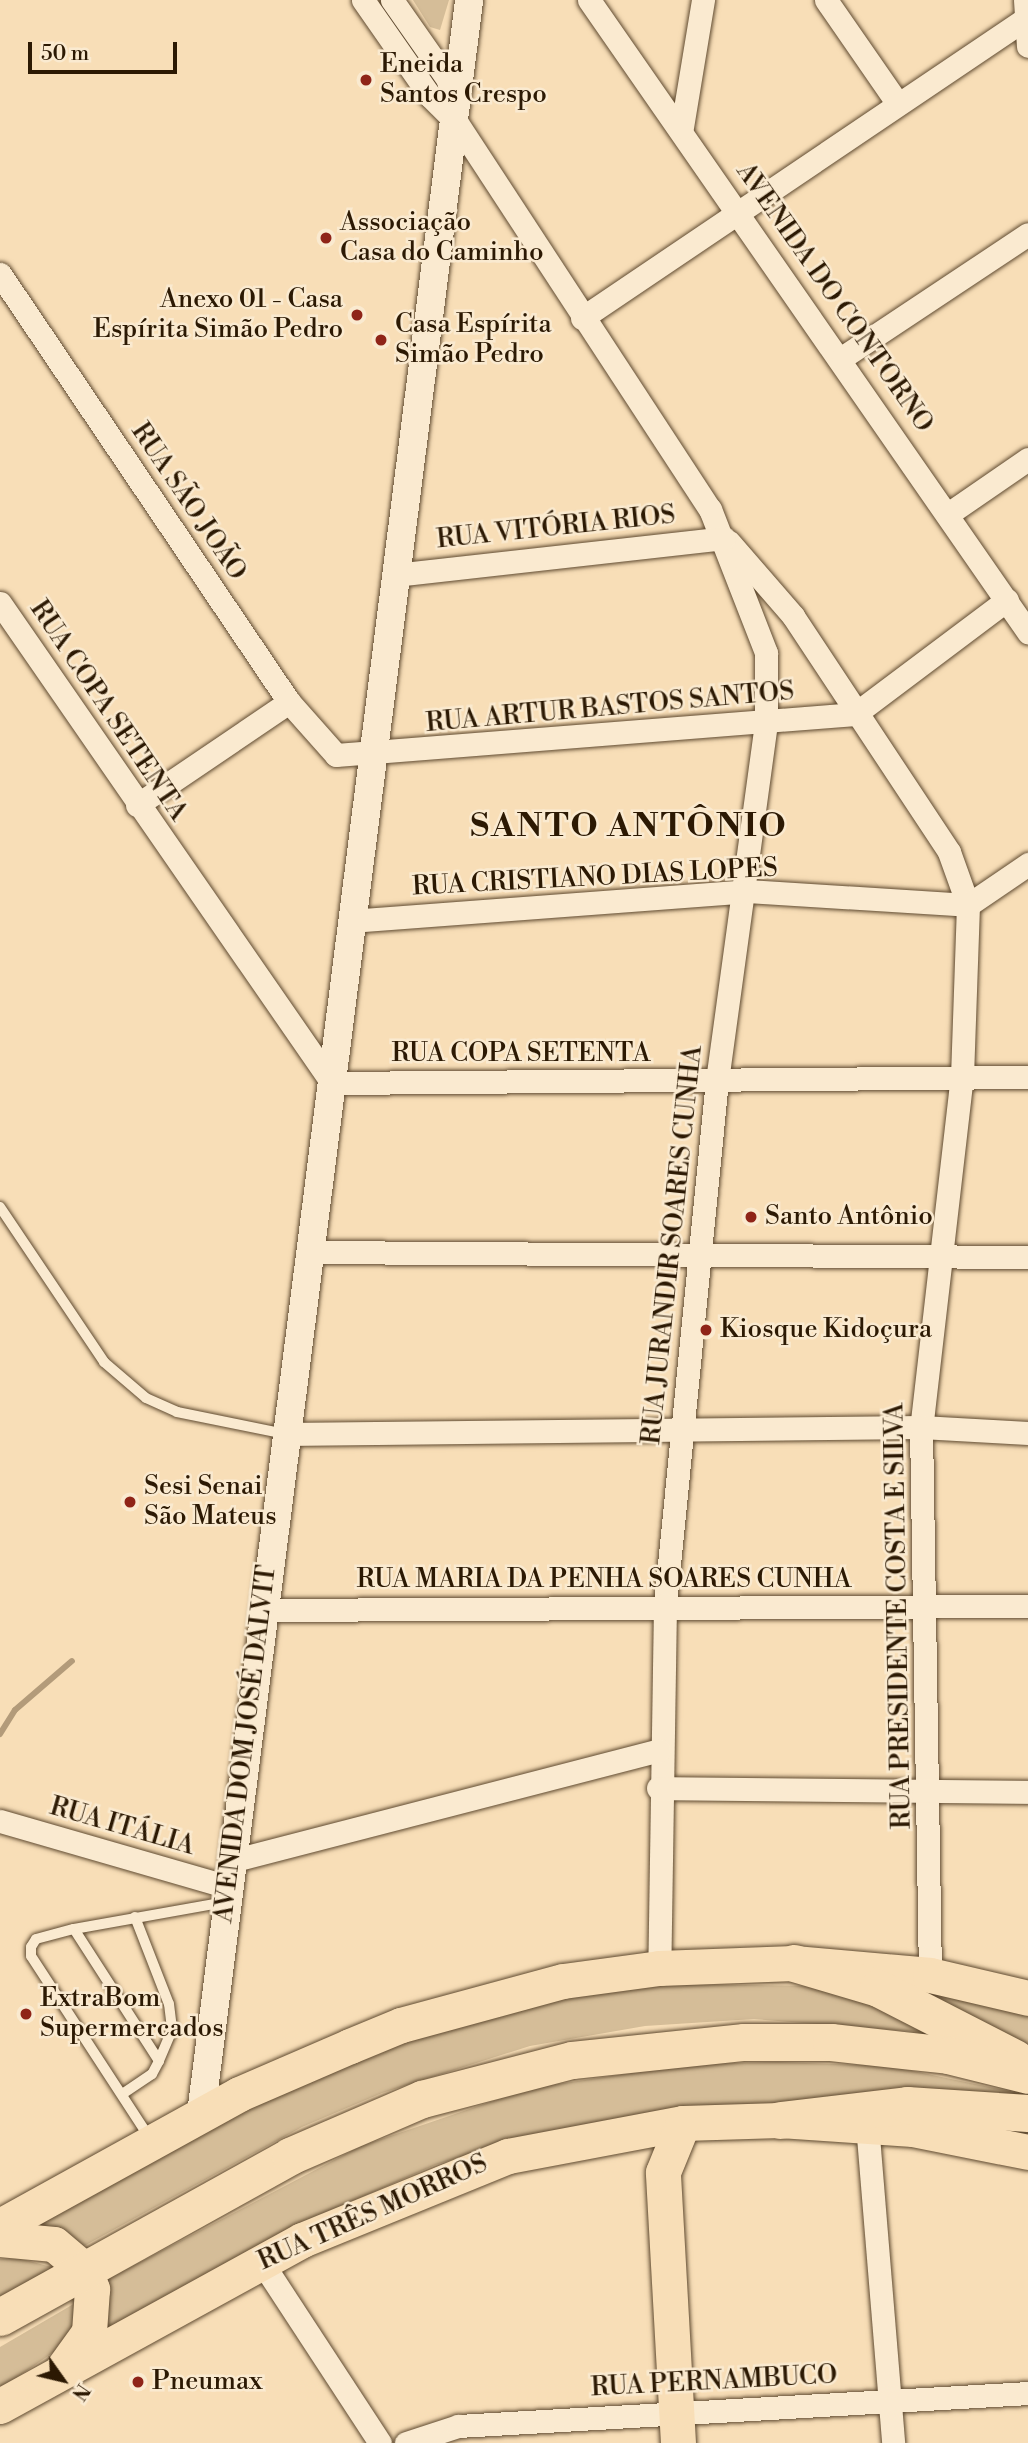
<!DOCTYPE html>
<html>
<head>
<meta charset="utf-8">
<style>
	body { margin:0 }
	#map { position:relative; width:1028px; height:2443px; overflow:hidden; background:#f8deb7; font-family:"Libre Bodoni",serif }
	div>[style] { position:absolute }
	.green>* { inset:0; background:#d5bd98 }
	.stream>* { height:6px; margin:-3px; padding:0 3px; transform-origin:3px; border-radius:3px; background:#b39b7a }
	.roads { filter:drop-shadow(0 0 2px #5f4a30) drop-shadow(0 0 2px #5f4a30) }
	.service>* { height:10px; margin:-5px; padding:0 5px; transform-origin:5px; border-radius:5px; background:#faead0 }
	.minor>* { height:23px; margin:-11.5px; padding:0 11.5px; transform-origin:11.5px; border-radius:11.5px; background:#faead0 }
	.tertiary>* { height:28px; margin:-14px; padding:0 14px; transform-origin:14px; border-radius:14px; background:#faead0 }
	.primary>* { height:35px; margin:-17.5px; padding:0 17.5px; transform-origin:17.5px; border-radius:17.5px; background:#f8deb7 }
	.trunk>* { height:37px; margin:-18.5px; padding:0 18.5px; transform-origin:18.5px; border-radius:18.5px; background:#f8deb7 }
	.dots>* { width:19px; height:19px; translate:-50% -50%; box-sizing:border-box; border:4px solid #faead0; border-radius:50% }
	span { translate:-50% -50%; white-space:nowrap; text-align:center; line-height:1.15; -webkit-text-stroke:5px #faead0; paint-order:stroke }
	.poi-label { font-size:26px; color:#2c1903 }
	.left { translate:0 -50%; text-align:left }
	.right { translate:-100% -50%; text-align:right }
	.street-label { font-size:26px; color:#2c1903 }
	.district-label { font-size:33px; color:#2c1903; font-weight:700; letter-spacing:2px }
	.north { position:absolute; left:28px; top:2345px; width:70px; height:70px; -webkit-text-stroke:5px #faead0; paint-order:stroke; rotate:124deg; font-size:19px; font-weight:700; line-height:28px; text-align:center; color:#2c1903 }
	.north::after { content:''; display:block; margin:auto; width:24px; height:32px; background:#2c1903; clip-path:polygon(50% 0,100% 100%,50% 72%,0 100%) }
	.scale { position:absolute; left:28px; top:42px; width:149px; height:32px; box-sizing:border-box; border:4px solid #2c1903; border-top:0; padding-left:9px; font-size:21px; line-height:24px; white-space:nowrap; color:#2c1903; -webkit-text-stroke:5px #faead0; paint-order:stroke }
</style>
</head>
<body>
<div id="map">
	<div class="green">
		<i style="clip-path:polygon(413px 0,449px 0,440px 30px,430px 27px)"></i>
		<i style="clip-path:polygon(666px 1984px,818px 1986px,958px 2035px,754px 2019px,645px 2026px,530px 2046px,382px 2093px,302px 2127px,84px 2246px,33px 2222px,226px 2117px,365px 2052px,539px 2001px)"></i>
		<i style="clip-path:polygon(900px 1984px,1028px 2009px,1028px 2051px)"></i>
		<i style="clip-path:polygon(778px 2062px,889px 2066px,1028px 2095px,643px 2114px,507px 2142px,435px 2165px,291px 2228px,96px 2338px,108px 2279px,361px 2146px,531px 2088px,692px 2064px)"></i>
		<i style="clip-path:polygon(18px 2258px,55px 2268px,0 2300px,0 2259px)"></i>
		<i style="clip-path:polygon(77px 2302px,79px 2314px,64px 2345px,0 2389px,0 2347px)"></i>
	</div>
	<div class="stream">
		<i style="left:0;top:1734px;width:28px;rotate:-58deg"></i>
		<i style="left:15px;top:1710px;width:75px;rotate:-40.7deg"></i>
	</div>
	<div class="roads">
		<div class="service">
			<i style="left:0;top:1207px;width:187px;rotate:56.1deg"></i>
			<i style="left:104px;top:1362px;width:55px;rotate:40.6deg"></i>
			<i style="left:146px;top:1398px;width:34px;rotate:24deg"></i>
			<i style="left:177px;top:1412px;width:110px;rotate:11.5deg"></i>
			<i style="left:135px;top:1917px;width:93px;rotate:68.7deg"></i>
			<i style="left:169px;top:2004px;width:26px;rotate:83deg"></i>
			<i style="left:172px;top:2030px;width:34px;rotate:113deg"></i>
			<i style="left:74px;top:1929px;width:157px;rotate:57.2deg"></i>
			<i style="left:159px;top:2061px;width:15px;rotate:118deg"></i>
			<i style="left:152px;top:2074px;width:36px;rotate:146deg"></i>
			<i style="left:149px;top:2137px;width:216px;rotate:-123.1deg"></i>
			<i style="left:31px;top:1956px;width:9px;rotate:-90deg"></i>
			<i style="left:31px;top:1947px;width:9px;rotate:-58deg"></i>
			<i style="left:36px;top:1939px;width:39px;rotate:-15deg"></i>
			<i style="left:74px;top:1929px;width:153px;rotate:-10.1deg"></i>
		</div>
		<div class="minor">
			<i style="left:363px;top:0;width:117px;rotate:55.1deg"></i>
			<i style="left:430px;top:96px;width:38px;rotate:45deg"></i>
			<i style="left:457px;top:123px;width:462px;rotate:56.8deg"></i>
			<i style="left:710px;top:509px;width:155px;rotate:68.7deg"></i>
			<i style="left:766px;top:653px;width:70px;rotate:90deg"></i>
			<i style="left:766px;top:723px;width:360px;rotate:97.8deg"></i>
			<i style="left:717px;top:1080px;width:528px;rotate:95.66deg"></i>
			<i style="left:665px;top:1605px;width:363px;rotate:90.9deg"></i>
			<i style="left:392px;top:0;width:98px;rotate:55deg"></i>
			<i style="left:448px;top:80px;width:26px;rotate:79deg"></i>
			<i style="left:589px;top:0;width:770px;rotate:55.22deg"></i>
			<i style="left:826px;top:0;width:123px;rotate:55.3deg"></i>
			<i style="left:1025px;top:0;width:46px;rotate:86.3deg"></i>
			<i style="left:682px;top:127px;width:129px;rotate:-80.6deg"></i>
			<i style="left:0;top:274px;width:516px;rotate:55.97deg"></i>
			<i style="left:289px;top:702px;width:71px;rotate:48.4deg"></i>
			<i style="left:336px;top:755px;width:521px;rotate:-4.52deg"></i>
			<i style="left:855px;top:714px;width:190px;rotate:-36.9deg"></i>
			<i style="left:582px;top:318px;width:531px;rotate:-34.02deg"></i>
			<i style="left:843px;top:357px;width:222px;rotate:-33.6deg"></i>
			<i style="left:948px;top:514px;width:97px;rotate:-34.5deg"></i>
			<i style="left:729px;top:542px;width:98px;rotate:49.1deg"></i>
			<i style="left:793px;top:616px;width:283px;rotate:56.5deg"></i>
			<i style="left:949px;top:852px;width:56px;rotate:70.3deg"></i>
			<i style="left:968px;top:905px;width:170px;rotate:92deg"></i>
			<i style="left:962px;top:1075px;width:354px;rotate:96.6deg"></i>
			<i style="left:921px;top:1427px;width:548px;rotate:89.06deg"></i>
			<i style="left:395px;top:575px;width:331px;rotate:-6.4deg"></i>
			<i style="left:0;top:603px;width:584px;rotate:55.33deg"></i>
			<i style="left:332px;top:1083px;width:696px;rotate:-0.49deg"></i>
			<i style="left:137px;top:805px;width:184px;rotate:-34.1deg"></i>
			<i style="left:968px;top:905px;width:73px;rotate:-34.3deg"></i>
			<i style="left:350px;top:921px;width:398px;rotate:-4.3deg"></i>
			<i style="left:747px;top:891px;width:221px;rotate:3.6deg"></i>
			<i style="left:311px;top:1252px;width:717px;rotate:0.4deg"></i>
			<i style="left:285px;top:1434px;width:636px;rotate:-0.63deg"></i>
			<i style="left:921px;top:1427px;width:107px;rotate:3.2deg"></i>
			<i style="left:264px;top:1610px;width:764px;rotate:-0.3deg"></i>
			<i style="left:658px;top:1788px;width:370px;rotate:0.6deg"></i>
			<i style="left:0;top:1821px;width:237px;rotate:16.1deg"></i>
			<i style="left:231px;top:1861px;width:442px;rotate:-14.5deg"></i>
			<i style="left:867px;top:2124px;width:320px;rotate:85.3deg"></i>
			<i style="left:261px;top:2261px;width:217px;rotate:56.8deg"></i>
			<i style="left:406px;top:2443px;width:55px;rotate:-18.1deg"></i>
			<i style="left:458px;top:2426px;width:571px;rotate:-3.31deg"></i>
		</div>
		<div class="tertiary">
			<i style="left:201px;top:2114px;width:2131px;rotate:-82.77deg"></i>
		</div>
		<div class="primary">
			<i style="left:0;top:2226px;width:273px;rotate:-28.9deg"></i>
			<i style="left:239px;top:2094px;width:121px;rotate:-23.4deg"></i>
			<i style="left:350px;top:2046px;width:55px;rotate:-22.4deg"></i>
			<i style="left:401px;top:2025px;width:168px;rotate:-15.2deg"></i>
			<i style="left:563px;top:1981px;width:97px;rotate:-7.7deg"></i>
			<i style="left:659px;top:1968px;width:135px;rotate:-2.1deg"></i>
			<i style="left:794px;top:1963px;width:137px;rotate:5deg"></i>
			<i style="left:930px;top:1975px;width:101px;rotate:13.2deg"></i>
			<i style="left:0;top:2239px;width:54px;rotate:5.3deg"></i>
			<i style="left:54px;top:2244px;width:39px;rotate:40deg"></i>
			<i style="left:84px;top:2269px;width:22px;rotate:68deg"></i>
			<i style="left:92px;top:2289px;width:43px;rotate:94deg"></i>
			<i style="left:89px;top:2332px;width:44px;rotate:125.8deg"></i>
			<i style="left:0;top:2406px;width:345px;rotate:-28.8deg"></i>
			<i style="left:302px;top:2240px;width:222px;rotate:-22.2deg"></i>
			<i style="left:508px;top:2156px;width:178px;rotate:-10.7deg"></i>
			<i style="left:683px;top:2123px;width:97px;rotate:-1.8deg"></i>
			<i style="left:780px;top:2120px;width:133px;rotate:3.9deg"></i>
			<i style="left:913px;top:2129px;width:117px;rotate:11.3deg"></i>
			<i style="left:678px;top:2443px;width:271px;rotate:-93.2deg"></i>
			<i style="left:663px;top:2172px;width:53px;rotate:-67.8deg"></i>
		</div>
		<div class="trunk">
			<i style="left:794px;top:1963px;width:88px;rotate:16.6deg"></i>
			<i style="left:878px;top:1988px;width:154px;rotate:27.1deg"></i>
			<i style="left:780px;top:2120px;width:128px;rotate:-6.7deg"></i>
			<i style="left:907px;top:2105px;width:121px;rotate:3.8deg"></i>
			<i style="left:0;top:2317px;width:332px;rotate:-29deg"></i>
			<i style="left:290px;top:2156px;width:144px;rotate:-23.4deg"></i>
			<i style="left:422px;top:2099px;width:155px;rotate:-14.6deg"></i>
			<i style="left:572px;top:2060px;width:173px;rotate:-6deg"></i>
			<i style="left:744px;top:2042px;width:87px"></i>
			<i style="left:831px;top:2042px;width:118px;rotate:6.3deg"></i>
			<i style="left:948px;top:2055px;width:82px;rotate:14deg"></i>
		</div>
	</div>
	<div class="dots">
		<i style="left:366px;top:80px;background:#8f2418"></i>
		<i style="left:326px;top:238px;background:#8f2418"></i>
		<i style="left:357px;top:315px;background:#8f2418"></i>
		<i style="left:381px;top:340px;background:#8f2418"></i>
		<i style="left:751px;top:1217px;background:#8f2418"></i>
		<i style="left:706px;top:1330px;background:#8f2418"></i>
		<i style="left:130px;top:1502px;background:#8f2418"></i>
		<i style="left:26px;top:2014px;background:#8f2418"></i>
		<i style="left:138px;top:2382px;background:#8f2418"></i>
	</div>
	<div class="poi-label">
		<span class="left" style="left:380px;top:80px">Eneida<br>Santos Crespo</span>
		<span class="left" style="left:340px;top:238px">Associação<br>Casa do Caminho</span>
		<span class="right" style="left:343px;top:315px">Anexo 01 - Casa<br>Espírita Simão Pedro</span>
		<span class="left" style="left:395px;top:340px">Casa Espírita<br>Simão Pedro</span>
		<span class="left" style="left:765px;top:1217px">Santo Antônio</span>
		<span class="left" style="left:720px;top:1330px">Kiosque Kidoçura</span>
		<span class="left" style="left:144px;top:1502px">Sesi Senai<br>São Mateus</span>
		<span class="left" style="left:40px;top:2014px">ExtraBom<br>Supermercados</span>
		<span class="left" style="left:152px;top:2382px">Pneumax</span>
	</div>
	<div class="street-label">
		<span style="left:834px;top:298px;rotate:55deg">AVENIDA DO CONTORNO</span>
		<span style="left:188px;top:502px;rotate:56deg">RUA SÃO JOÃO</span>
		<span style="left:556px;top:528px;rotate:-6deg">RUA VITÓRIA RIOS</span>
		<span style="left:610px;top:708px;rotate:-5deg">RUA ARTUR BASTOS SANTOS</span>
		<span style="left:108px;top:711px;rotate:56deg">RUA COPA SETENTA</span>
		<span style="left:595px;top:878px;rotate:-3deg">RUA CRISTIANO DIAS LOPES</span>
		<span style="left:521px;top:1054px">RUA COPA SETENTA</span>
		<span style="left:673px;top:1245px;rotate:-84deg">RUA JURANDIR SOARES CUNHA</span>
		<span style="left:604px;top:1580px">RUA MARIA DA PENHA SOARES CUNHA</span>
		<span style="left:899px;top:1616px;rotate:-91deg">RUA PRESIDENTE COSTA E SILVA</span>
		<span style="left:246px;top:1744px;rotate:-83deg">AVENIDA DOM JOSÉ DALVIT</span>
		<span style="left:122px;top:1827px;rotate:16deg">RUA ITÁLIA</span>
		<span style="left:373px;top:2213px;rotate:-24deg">RUA TRÊS MORROS</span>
		<span style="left:714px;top:2382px;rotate:-3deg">RUA PERNAMBUCO</span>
	</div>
	<div class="district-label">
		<span style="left:629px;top:827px">SANTO ANTÔNIO</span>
	</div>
	<div class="north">N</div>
	<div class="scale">50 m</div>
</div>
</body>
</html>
